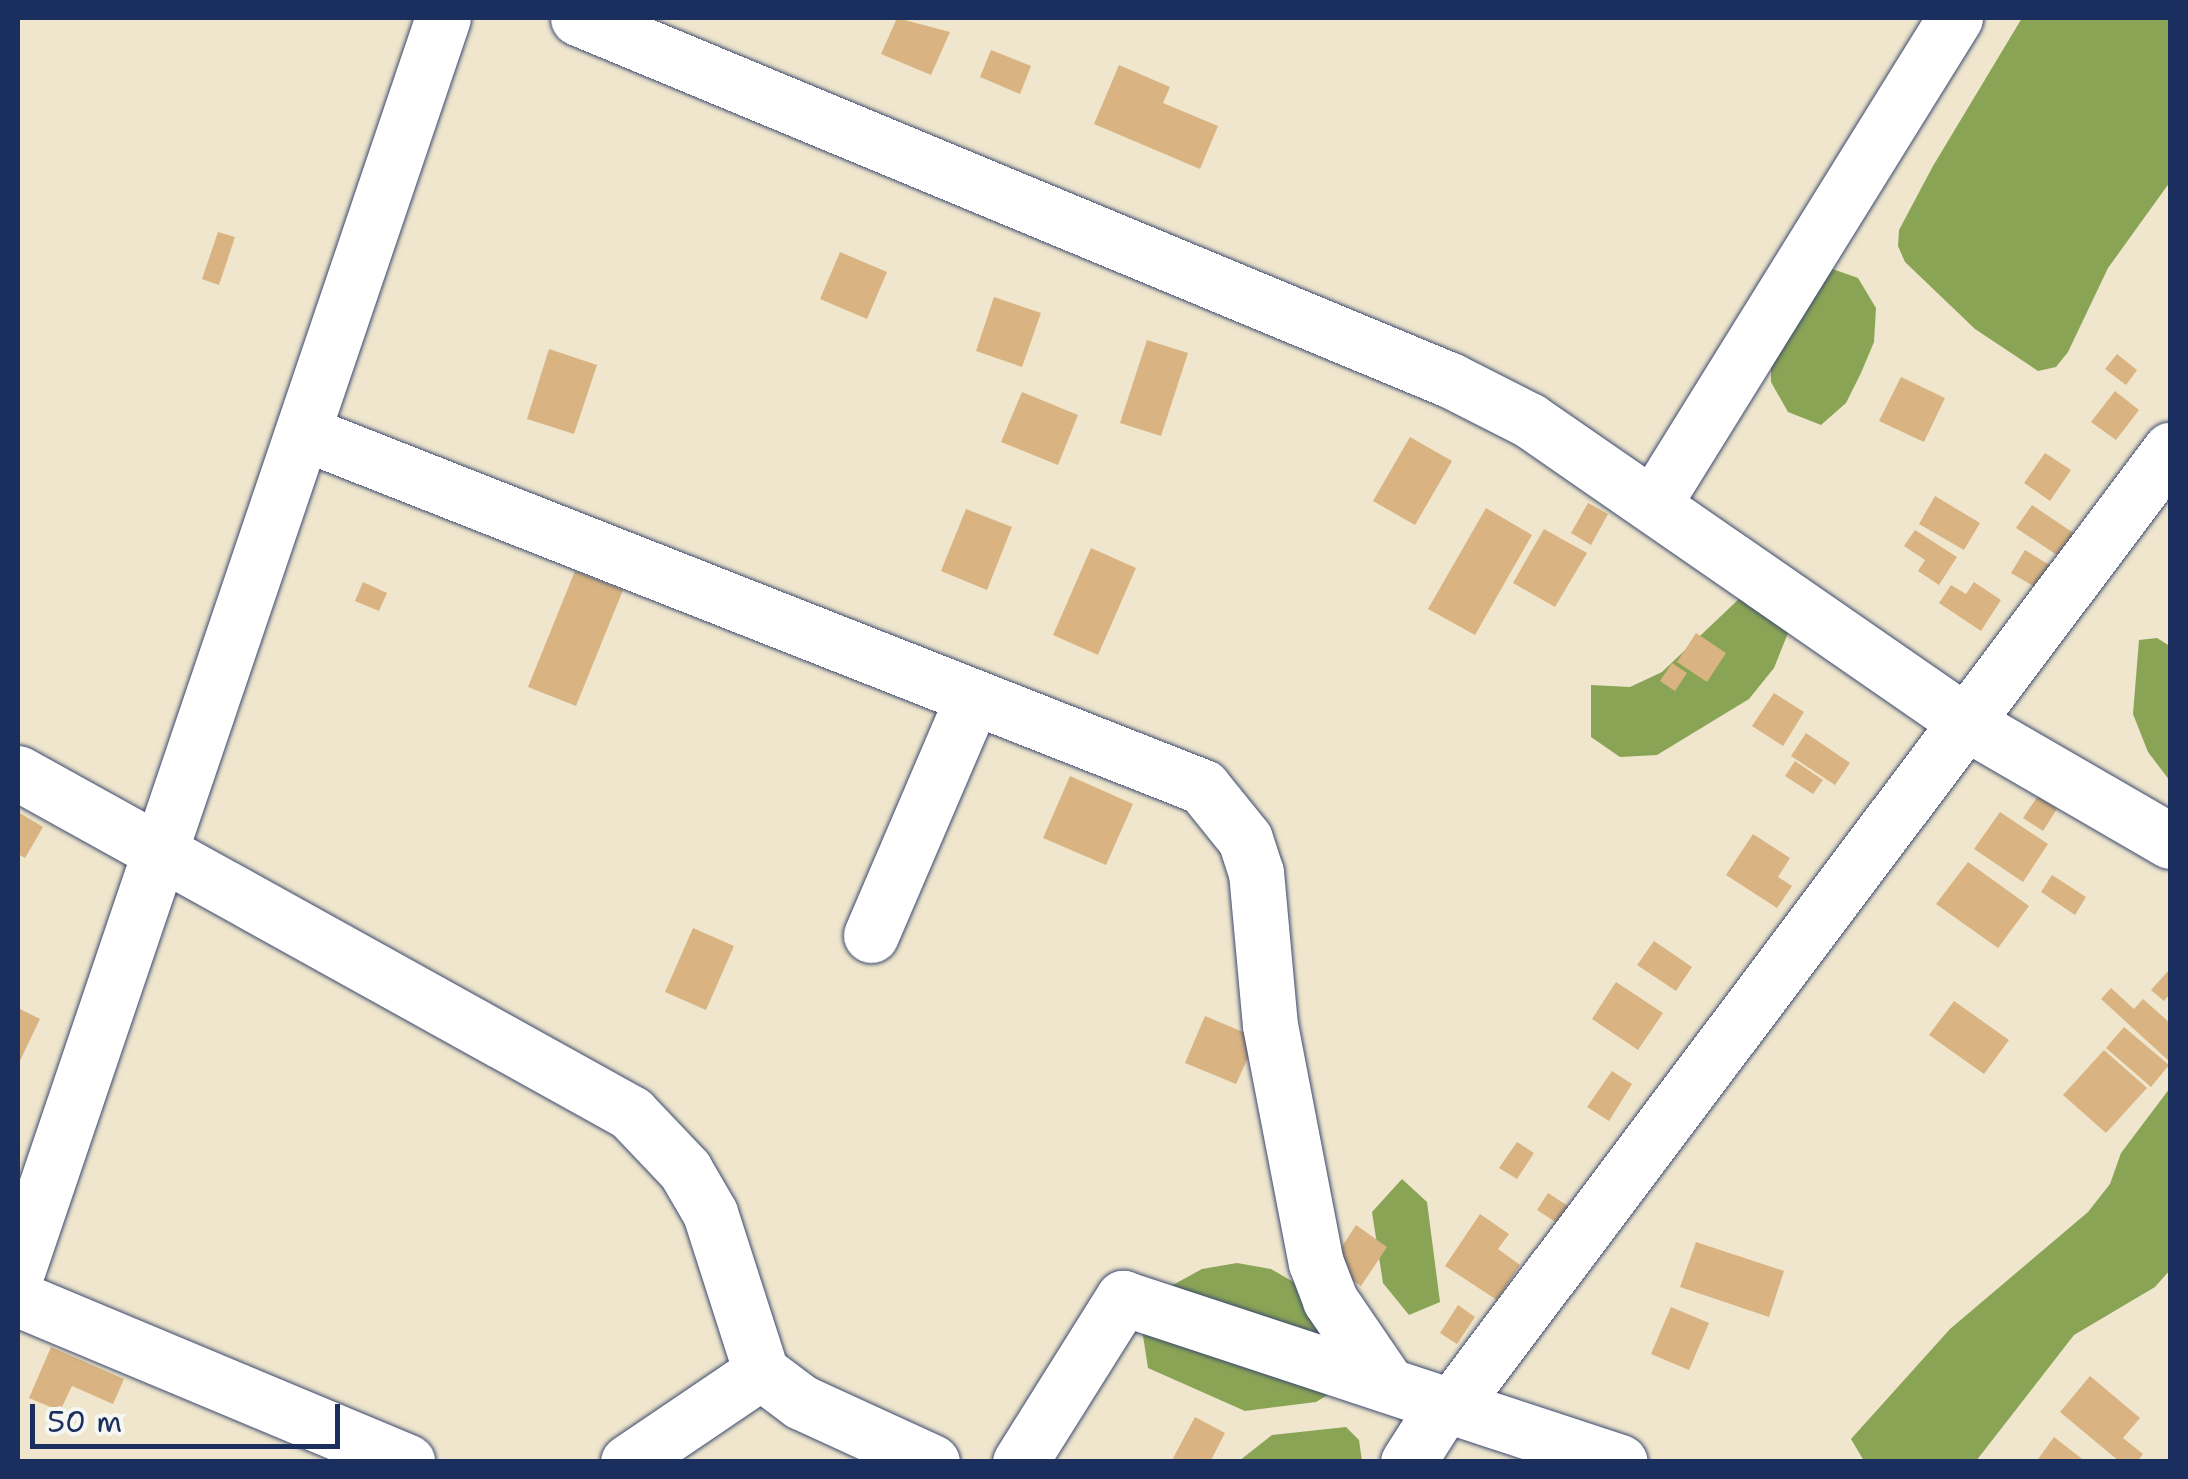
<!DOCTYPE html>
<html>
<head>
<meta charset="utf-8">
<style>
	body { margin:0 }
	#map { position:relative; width:2188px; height:1479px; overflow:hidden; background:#efe6cd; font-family:"Shantell Sans",sans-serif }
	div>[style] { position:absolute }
	.forest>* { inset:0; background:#8aa456 }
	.building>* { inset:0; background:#d9b482 }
	.roads { filter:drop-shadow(0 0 2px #3b4a6f) drop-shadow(0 0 2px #3b4a6f) }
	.minor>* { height:55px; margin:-27.5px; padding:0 27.5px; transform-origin:27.5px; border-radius:27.5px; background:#fff }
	span { translate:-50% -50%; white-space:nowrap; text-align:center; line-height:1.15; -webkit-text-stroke:8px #f6f6f2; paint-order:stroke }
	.frame { position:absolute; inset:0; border:20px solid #1b2f5e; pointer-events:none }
	.scale { position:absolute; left:30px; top:1404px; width:310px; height:45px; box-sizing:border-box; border:5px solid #1b2f5e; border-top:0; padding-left:12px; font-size:30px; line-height:35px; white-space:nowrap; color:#1b2f5e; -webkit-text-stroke:8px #f6f6f2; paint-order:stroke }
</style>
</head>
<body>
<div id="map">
	<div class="forest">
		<i style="clip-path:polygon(2022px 18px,2170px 18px,2170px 182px,2108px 268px,2068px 352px,2056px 367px,2038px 371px,1975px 329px,1905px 262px,1898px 246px,1899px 230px,1933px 166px)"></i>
		<i style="clip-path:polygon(1824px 266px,1858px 278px,1876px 308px,1874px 342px,1861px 373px,1846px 403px,1821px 425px,1788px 412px,1771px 382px,1771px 347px)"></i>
		<i style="clip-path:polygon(1762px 577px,1788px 602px,1788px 633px,1774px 668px,1749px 699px,1657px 755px,1620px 757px,1591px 737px,1591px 685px,1630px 687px,1662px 672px)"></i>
		<i style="clip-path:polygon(2157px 638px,2170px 646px,2170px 781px,2148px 752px,2133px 714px,2139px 640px)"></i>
		<i style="clip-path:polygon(2170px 1088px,2170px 1270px,2155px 1287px,2074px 1335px,1976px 1461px,1864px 1461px,1851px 1439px,1950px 1329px,2088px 1212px,2110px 1184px,2121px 1153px)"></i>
		<i style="clip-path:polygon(1402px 1179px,1427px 1202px,1440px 1302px,1409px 1315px,1383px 1283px,1372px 1212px)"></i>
		<i style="clip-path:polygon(1237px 1263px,1271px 1269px,1361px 1321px,1350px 1382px,1316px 1402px,1245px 1411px,1148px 1368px,1138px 1304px,1202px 1269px)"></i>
		<i style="clip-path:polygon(1346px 1427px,1359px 1440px,1362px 1461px,1239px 1461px,1272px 1435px)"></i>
	</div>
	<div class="building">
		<i style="clip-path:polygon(897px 18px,950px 32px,931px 75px,881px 54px)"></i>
		<i style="clip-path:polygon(991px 50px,1031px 66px,1020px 94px,980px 77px)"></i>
		<i style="clip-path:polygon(1119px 65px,1170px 87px,1163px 103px,1218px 126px,1200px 169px,1094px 124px)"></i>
		<i style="clip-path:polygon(218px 232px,235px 237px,219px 285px,202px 279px)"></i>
		<i style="clip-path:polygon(840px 252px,887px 272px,867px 319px,820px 299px)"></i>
		<i style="clip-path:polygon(994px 297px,1041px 313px,1022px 367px,976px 351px)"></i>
		<i style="clip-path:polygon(1147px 340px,1188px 353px,1161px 436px,1120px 423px)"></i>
		<i style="clip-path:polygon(549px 349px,597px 365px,574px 434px,527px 419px)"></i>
		<i style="clip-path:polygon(2117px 354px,2137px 370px,2126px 385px,2105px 369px)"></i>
		<i style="clip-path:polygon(1901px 377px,1945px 398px,1924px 442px,1879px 421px)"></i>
		<i style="clip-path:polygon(2115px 391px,2139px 410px,2116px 440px,2091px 422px)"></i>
		<i style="clip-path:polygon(1022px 392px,1078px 415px,1058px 465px,1001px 442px)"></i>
		<i style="clip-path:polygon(1410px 437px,1452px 461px,1415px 525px,1373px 501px)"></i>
		<i style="clip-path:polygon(2045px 453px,2071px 470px,2050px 501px,2024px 483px)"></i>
		<i style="clip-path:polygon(1935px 496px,1980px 523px,1964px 550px,1919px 524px)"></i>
		<i style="clip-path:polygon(1588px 503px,1608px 514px,1591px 545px,1571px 533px)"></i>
		<i style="clip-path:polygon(2032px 505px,2081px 538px,2066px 561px,2016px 528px)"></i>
		<i style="clip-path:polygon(1486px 508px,1532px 535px,1475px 635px,1428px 609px)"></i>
		<i style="clip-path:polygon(966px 509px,1012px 527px,987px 590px,941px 571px)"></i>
		<i style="clip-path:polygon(1544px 529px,1587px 553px,1555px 607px,1513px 583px)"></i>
		<i style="clip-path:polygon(1915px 530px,1957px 557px,1939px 585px,1918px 571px,1925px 560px,1904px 546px)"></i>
		<i style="clip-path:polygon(1091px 548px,1136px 568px,1098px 655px,1053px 635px)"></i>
		<i style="clip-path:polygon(2025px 550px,2059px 571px,2045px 593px,2011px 573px)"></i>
		<i style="clip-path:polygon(575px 571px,623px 590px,576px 706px,528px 687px)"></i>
		<i style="clip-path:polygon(363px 582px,387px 593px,379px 611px,355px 601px)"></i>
		<i style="clip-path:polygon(1974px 582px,2001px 600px,1981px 631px,1939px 603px,1951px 585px,1966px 594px)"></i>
		<i style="clip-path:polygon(1696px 633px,1726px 653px,1707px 682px,1677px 662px)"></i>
		<i style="clip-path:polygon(1672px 663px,1687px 673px,1675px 691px,1660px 681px)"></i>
		<i style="clip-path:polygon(1774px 693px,1804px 712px,1783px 746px,1752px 726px)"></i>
		<i style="clip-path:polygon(1806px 733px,1850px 763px,1835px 785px,1791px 756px)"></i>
		<i style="clip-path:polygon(1795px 761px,1823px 780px,1813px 794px,1785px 776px)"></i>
		<i style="clip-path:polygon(1070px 776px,1133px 804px,1106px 865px,1043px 838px)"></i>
		<i style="clip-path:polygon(2038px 796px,2057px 809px,2043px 831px,2023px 818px)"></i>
		<i style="clip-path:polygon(18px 812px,43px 827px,25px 858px,18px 854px)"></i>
		<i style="clip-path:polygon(2000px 812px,2048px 844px,2023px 882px,1974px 849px)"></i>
		<i style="clip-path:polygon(1753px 834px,1790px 858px,1778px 877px,1792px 886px,1777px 908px,1726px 875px)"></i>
		<i style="clip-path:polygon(1968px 862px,2029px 906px,1998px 948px,1936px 904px)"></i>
		<i style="clip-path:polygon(2052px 875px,2086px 897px,2075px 915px,2041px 892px)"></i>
		<i style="clip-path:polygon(693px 928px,734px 946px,706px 1010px,665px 992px)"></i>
		<i style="clip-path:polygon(1654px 941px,1692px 967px,1676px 991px,1637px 965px)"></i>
		<i style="clip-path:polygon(2170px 969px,2170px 994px,2164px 1001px,2151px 990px)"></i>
		<i style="clip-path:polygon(1616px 982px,1663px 1013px,1638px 1050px,1592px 1019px)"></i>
		<i style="clip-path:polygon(2111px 988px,2134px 1009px,2143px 999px,2170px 1023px,2170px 1062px,2101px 999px)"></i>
		<i style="clip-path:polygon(1954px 1001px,2009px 1040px,1984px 1074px,1929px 1035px)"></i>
		<i style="clip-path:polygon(18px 1008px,40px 1019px,18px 1065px)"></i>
		<i style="clip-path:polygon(1205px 1016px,1257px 1038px,1236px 1084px,1185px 1063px)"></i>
		<i style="clip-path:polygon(2124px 1027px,2169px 1065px,2151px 1087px,2106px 1048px)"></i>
		<i style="clip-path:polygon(2104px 1050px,2147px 1088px,2106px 1133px,2063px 1095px)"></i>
		<i style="clip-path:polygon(1612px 1071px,1632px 1084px,1609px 1121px,1587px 1107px)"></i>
		<i style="clip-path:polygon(1517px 1142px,1534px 1153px,1517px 1179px,1499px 1168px)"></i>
		<i style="clip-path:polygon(1548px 1193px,1568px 1206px,1557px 1223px,1537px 1210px)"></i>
		<i style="clip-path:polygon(1480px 1214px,1509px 1234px,1498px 1249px,1520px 1265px,1497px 1300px,1445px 1266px)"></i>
		<i style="clip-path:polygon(1356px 1225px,1387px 1247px,1361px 1286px,1330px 1265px)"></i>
		<i style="clip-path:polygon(1696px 1242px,1784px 1271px,1769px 1317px,1680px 1287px)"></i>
		<i style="clip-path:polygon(1458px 1305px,1475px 1317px,1457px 1344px,1440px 1333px)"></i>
		<i style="clip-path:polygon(1671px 1307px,1709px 1323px,1689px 1370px,1651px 1354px)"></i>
		<i style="clip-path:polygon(51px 1347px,124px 1379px,113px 1404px,72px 1386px,60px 1411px,29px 1398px)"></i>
		<i style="clip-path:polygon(2090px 1376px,2140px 1418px,2123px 1438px,2143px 1454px,2137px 1462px,2120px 1462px,2060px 1412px)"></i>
		<i style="clip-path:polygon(1195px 1417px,1225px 1433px,1210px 1462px,1171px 1462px)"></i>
		<i style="clip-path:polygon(2054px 1437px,2086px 1462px,2036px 1462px)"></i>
	</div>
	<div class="roads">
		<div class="minor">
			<i style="left:578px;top:18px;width:944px;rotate:22.55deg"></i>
			<i style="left:1450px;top:380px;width:89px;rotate:26.9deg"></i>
			<i style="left:1529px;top:420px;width:536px;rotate:34.67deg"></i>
			<i style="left:1970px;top:725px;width:231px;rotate:30.1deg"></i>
			<i style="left:304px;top:433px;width:966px;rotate:21.49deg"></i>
			<i style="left:1203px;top:787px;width:67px;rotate:51.1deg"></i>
			<i style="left:1245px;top:839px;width:35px;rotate:72deg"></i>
			<i style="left:1256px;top:872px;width:154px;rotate:84.8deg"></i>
			<i style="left:1270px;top:1025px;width:242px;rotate:79.1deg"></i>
			<i style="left:1316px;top:1263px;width:40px;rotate:69deg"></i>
			<i style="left:1330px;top:1300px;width:103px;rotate:55.7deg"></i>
			<i style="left:1654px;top:503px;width:571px;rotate:-58.18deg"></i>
			<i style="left:18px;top:773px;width:701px;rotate:29.01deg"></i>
			<i style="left:631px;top:1113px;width:79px;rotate:46.5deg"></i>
			<i style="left:685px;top:1170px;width:50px;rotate:59.8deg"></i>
			<i style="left:710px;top:1213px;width:167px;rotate:72.2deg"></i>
			<i style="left:761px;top:1372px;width:50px;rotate:36.9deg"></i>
			<i style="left:801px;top:1402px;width:144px;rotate:24.6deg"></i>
			<i style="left:871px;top:935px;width:259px;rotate:-66.8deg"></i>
			<i style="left:18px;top:1269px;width:1321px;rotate:-71.24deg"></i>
			<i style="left:18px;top:1299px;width:422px;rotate:22.7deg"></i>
			<i style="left:1452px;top:1406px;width:1196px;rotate:-53.09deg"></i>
			<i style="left:628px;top:1462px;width:161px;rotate:-34.1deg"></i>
			<i style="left:1020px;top:1462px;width:194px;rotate:-57.9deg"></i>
			<i style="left:1123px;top:1298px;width:523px;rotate:18.26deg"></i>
			<i style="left:1408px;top:1462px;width:69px;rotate:-57.5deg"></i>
		</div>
	</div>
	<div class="frame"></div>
	<div class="scale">50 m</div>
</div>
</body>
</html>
